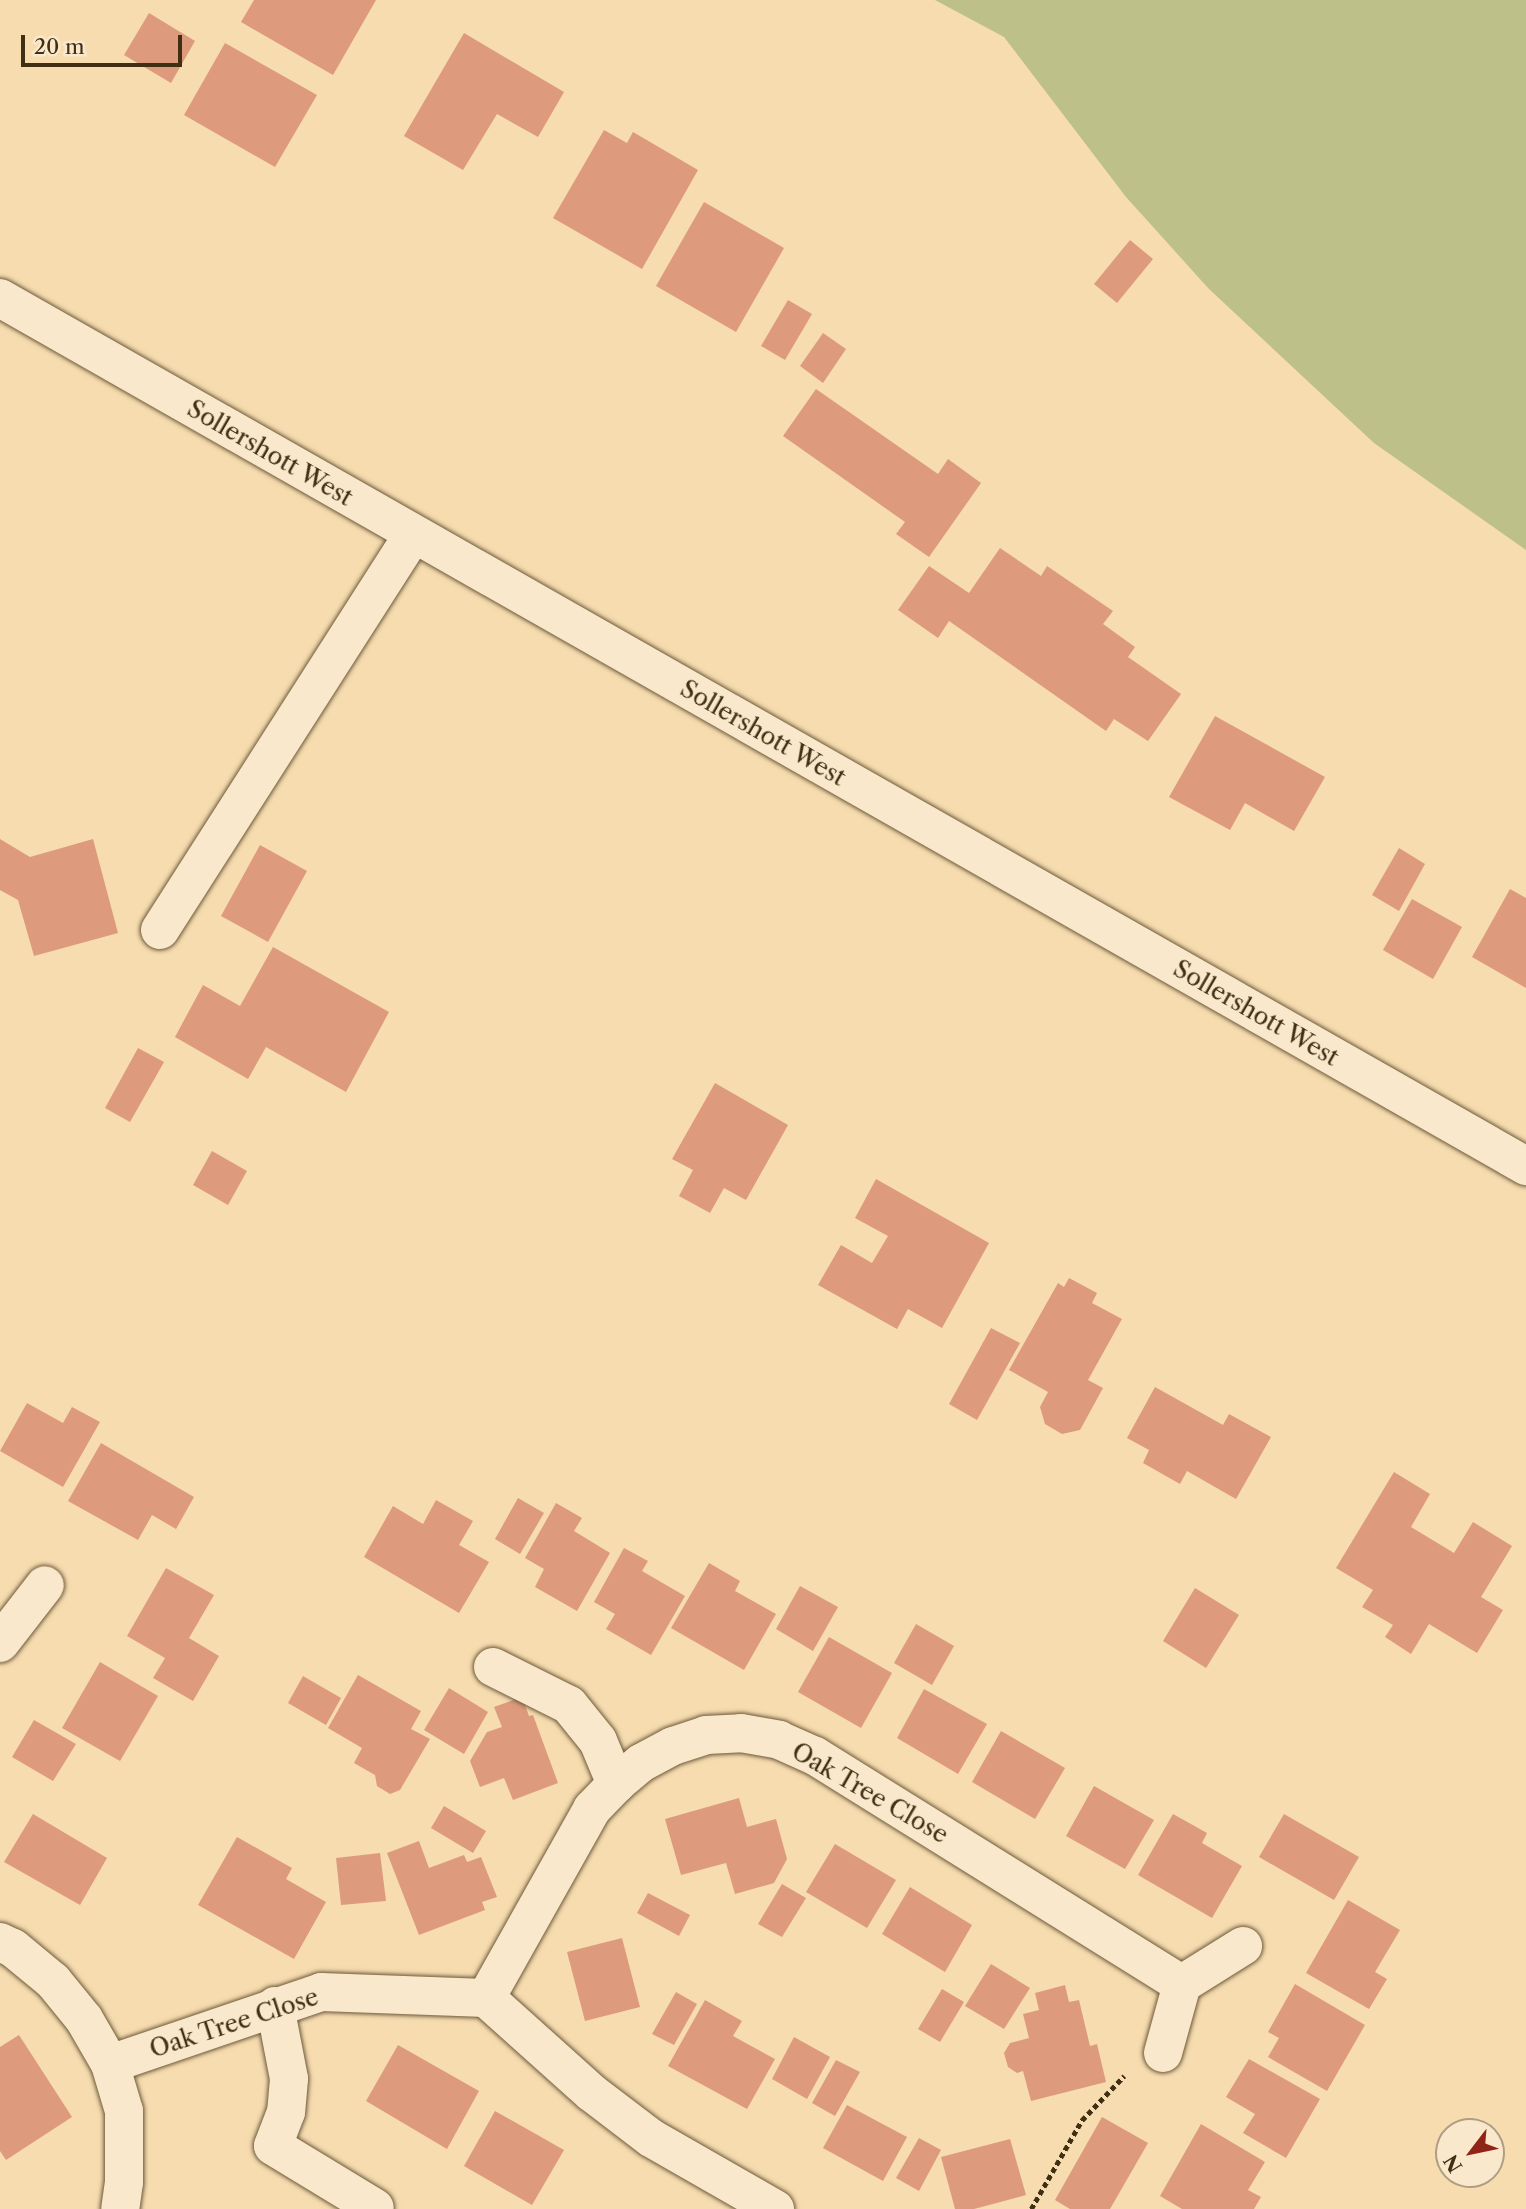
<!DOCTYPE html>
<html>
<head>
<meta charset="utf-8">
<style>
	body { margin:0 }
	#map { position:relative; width:1526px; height:2209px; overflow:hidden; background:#f6dcaf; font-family:"Libre Caslon Text",serif }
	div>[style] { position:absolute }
	.green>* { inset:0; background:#bec089 }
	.building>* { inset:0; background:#de9a7d }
	.path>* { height:4.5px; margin-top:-2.25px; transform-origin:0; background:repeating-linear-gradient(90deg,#412f14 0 5px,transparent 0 8.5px) }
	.roads { filter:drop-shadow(0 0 2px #6e5a3b) drop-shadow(0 0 2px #6e5a3b) }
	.minor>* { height:38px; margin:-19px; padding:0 19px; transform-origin:19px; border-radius:19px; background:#f9e8cb }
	span { translate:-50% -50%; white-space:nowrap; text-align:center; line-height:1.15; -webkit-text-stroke:5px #f9e8cb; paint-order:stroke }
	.street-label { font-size:24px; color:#412f14 }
	.north { position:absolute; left:1435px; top:2118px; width:70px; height:70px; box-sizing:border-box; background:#f9e8cb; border:2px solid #af9e82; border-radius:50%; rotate:238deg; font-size:19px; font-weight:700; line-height:28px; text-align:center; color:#412f14 }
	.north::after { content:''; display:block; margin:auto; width:24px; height:32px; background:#8f2418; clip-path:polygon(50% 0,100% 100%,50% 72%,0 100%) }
	.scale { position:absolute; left:21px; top:35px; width:161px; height:32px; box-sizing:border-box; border:4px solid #412f14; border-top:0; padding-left:9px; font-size:21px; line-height:24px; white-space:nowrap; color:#412f14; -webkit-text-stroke:5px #f9e8cb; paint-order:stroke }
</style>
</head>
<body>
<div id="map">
	<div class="green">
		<i style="clip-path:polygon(935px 0,1526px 0,1526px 550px,1374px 443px,1209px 289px,1126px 197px,1004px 37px)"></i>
	</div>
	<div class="building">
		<i style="clip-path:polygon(254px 0,376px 0,333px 75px,241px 22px)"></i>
		<i style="clip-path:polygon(149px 13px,195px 41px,171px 83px,124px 55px)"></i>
		<i style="clip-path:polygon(464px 33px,564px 92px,538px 137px,497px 114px,463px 170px,404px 136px)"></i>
		<i style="clip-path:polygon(225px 43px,317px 95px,275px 167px,184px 115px)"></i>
		<i style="clip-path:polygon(604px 130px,627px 143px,633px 132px,698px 170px,642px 269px,553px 218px)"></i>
		<i style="clip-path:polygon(704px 202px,784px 248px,736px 332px,656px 286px)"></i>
		<i style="clip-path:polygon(1130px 240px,1153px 259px,1117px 303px,1094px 284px)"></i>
		<i style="clip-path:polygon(788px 300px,812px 314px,785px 360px,761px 346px)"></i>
		<i style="clip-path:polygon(823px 333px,846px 349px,823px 383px,800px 366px)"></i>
		<i style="clip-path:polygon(816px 389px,938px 474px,948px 459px,981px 483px,929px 557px,896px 534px,905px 522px,783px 436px)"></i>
		<i style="clip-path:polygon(1000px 548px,1041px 576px,1047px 566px,1113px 611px,1103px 624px,1135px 647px,1128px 657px,1181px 694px,1148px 741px,1114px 719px,1106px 731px,949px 621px,938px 638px,898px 610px,929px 566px,969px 593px)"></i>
		<i style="clip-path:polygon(1215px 716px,1325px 777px,1294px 831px,1245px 803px,1230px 830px,1169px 797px)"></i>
		<i style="clip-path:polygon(0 839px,30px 857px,93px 839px,118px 933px,34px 956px,18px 900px,0 890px)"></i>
		<i style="clip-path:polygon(260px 845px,307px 871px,268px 942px,221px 916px)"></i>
		<i style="clip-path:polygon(1399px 848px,1425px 864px,1399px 911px,1372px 895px)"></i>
		<i style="clip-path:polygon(1510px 889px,1526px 898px,1526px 988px,1472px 957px)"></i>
		<i style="clip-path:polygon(1412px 899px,1462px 927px,1433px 979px,1383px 950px)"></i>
		<i style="clip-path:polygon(273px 947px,389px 1012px,346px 1092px,266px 1047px,248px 1079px,175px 1037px,203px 985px,240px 1006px)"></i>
		<i style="clip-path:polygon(138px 1048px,164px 1062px,130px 1122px,105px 1108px)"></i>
		<i style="clip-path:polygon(715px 1083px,788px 1125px,746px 1200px,724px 1188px,710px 1213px,679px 1196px,693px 1170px,672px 1159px)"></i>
		<i style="clip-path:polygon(212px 1151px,247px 1171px,228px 1205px,193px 1185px)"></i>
		<i style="clip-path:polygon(876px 1179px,989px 1243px,942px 1328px,908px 1309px,897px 1329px,818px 1285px,841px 1245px,872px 1263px,888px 1236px,855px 1218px)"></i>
		<i style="clip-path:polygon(1069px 1278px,1097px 1293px,1092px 1303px,1122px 1319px,1088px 1380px,1103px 1388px,1080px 1430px,1062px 1434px,1045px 1424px,1040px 1407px,1048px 1392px,1009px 1370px,1058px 1283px,1064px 1287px)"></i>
		<i style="clip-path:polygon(991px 1328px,1020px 1343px,977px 1420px,949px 1404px)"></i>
		<i style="clip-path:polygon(1155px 1387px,1223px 1425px,1229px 1414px,1271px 1437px,1236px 1499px,1187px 1471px,1180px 1484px,1143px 1463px,1149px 1450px,1127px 1438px)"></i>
		<i style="clip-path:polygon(27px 1403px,63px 1423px,72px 1407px,100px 1422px,63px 1487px,0 1451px)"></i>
		<i style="clip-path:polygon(101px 1443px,194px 1497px,176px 1529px,152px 1515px,138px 1540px,68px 1501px)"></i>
		<i style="clip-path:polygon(1394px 1472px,1430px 1494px,1411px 1527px,1454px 1553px,1473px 1522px,1512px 1546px,1481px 1597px,1503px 1610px,1477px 1653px,1429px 1624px,1411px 1654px,1385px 1637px,1393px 1625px,1362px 1607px,1373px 1590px,1336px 1568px)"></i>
		<i style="clip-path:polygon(518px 1498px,544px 1513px,520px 1554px,495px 1539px)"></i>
		<i style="clip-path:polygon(436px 1500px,473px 1521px,459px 1545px,489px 1562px,459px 1613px,364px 1557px,393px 1506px,423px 1524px)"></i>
		<i style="clip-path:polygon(556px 1503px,582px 1518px,574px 1531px,610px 1553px,577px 1611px,535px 1587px,544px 1569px,525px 1558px)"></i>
		<i style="clip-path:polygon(624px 1548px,648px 1561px,642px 1571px,685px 1596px,651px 1655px,606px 1629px,615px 1614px,594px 1602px)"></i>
		<i style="clip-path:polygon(709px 1563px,740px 1581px,735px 1591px,776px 1614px,744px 1670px,671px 1628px)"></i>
		<i style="clip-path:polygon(166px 1568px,214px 1595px,189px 1638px,219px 1656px,193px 1701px,153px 1678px,165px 1658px,127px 1636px)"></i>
		<i style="clip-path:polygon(800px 1586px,838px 1607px,813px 1651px,776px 1629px)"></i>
		<i style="clip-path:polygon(1195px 1588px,1239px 1615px,1206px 1668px,1163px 1641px)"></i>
		<i style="clip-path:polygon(916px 1624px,954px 1646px,932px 1685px,894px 1663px)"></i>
		<i style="clip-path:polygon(829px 1637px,892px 1673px,861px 1728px,798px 1692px)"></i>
		<i style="clip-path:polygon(100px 1662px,158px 1696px,120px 1761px,62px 1728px)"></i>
		<i style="clip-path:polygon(358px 1675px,421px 1711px,411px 1729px,430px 1739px,400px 1790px,390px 1794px,377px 1786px,375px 1775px,354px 1763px,362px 1748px,328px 1728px)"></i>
		<i style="clip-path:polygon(303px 1676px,341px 1698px,326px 1725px,288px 1703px)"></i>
		<i style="clip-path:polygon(449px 1688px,488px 1712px,464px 1754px,424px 1730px)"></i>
		<i style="clip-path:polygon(924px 1689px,987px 1724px,958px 1774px,897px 1738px)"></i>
		<i style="clip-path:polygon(522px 1697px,529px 1716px,533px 1715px,558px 1783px,513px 1800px,504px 1778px,480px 1787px,470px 1761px,487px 1732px,502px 1727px,494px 1707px)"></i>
		<i style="clip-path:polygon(34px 1720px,76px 1744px,53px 1781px,12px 1757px)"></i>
		<i style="clip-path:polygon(1001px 1731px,1065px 1768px,1035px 1819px,972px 1782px)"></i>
		<i style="clip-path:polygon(1094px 1786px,1154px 1820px,1125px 1869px,1066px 1836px)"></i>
		<i style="clip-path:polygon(739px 1798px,747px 1827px,776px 1819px,787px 1859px,774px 1883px,735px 1894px,726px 1863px,681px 1875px,665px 1819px)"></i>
		<i style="clip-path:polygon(444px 1806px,486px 1831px,473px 1853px,431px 1828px)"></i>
		<i style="clip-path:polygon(33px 1814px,107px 1858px,80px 1905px,4px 1862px)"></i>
		<i style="clip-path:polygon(1173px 1814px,1207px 1833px,1202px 1843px,1242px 1866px,1212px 1918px,1138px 1875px)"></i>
		<i style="clip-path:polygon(1284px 1814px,1359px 1857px,1334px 1900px,1259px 1857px)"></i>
		<i style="clip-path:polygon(237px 1837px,292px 1868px,286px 1879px,326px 1902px,294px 1959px,198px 1905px)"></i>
		<i style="clip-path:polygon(419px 1841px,429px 1868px,464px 1855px,467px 1862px,481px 1857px,497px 1897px,482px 1902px,485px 1910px,419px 1935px,387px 1853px)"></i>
		<i style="clip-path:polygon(835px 1844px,896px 1880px,867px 1928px,806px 1892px)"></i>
		<i style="clip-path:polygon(380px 1853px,386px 1901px,341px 1905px,336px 1858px)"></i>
		<i style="clip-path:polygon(782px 1884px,806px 1898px,782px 1937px,758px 1924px)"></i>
		<i style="clip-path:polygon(910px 1887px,972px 1925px,945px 1972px,882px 1934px)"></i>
		<i style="clip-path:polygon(648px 1893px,690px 1915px,679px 1936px,637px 1913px)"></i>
		<i style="clip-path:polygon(1348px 1900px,1400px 1930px,1375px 1972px,1387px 1979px,1369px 2009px,1306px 1973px)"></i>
		<i style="clip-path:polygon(622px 1938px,640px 2007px,585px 2021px,567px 1952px)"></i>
		<i style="clip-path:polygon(991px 1964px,1030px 1988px,1004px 2029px,965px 2006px)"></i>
		<i style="clip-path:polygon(1295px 1984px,1365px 2025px,1327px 2091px,1268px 2057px,1279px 2038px,1268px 2032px)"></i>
		<i style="clip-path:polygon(1065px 1985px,1069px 2002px,1079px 2000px,1090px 2046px,1097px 2044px,1106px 2082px,1031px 2101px,1023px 2071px,1017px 2073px,1008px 2067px,1004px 2053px,1010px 2043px,1029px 2038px,1023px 2014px,1039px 2010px,1035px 1993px)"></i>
		<i style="clip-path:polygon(942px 1989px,964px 2002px,940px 2042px,918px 2029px)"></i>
		<i style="clip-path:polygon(676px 1992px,697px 2004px,674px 2045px,652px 2034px)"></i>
		<i style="clip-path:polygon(705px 2000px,742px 2021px,733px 2036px,775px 2059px,747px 2109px,668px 2066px)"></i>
		<i style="clip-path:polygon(19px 2035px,72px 2117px,6px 2160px,0 2151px,0 2047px)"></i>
		<i style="clip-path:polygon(794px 2037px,830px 2057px,807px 2099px,772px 2079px)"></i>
		<i style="clip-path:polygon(398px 2045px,479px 2091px,447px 2149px,366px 2101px)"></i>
		<i style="clip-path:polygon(1249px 2059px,1320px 2099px,1286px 2158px,1243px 2133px,1255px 2114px,1226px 2097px)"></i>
		<i style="clip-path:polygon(836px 2060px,860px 2072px,835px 2116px,812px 2103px)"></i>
		<i style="clip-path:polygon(847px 2105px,907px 2137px,883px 2181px,823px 2148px)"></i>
		<i style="clip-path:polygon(495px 2111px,564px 2150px,532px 2205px,464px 2166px)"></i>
		<i style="clip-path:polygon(1102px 2117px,1148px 2143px,1110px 2209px,1070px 2209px,1055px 2200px)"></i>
		<i style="clip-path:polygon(1201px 2124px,1265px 2162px,1248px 2190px,1261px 2197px,1254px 2209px,1182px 2209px,1160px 2196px)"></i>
		<i style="clip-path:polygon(919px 2138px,941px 2150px,919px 2191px,896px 2178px)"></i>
		<i style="clip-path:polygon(1010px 2139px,1026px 2195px,974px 2209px,955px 2209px,941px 2157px)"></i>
	</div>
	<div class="path">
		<i style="left:1031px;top:2209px;width:103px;rotate:-60.2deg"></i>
		<i style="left:1082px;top:2120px;width:61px;rotate:-46.3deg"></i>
	</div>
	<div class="roads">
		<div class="minor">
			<i style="left:0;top:298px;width:1756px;rotate:29.63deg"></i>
			<i style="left:160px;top:930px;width:469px;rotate:-57.4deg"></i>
			<i style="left:0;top:1643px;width:73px;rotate:-52.2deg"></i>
			<i style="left:493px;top:1667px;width:85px;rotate:26.6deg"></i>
			<i style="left:569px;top:1705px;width:46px;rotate:51.1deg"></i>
			<i style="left:598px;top:1741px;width:47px;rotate:67.3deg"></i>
			<i style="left:0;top:1942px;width:14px;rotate:25deg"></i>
			<i style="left:13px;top:1948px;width:52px;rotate:39.5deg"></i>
			<i style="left:53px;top:1981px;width:49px;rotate:50.8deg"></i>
			<i style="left:84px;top:2019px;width:52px;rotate:60deg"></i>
			<i style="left:110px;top:2064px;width:49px;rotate:73.4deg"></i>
			<i style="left:124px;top:2111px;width:71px;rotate:90deg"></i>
			<i style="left:124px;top:2182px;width:27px;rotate:98deg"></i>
			<i style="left:486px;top:1998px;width:217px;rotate:-60.7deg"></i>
			<i style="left:592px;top:1809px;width:35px;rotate:-46deg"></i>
			<i style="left:616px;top:1784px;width:33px;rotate:-40deg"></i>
			<i style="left:641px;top:1763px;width:36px;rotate:-28deg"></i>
			<i style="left:673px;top:1746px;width:35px;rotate:-18deg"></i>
			<i style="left:706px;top:1735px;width:35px;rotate:-3deg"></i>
			<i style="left:741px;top:1733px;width:39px;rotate:10deg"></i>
			<i style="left:779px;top:1740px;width:39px;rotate:24deg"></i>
			<i style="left:815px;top:1756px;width:432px;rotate:31.9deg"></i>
			<i style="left:275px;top:2006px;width:74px;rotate:79.1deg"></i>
			<i style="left:289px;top:2079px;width:33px;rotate:95deg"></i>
			<i style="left:286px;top:2112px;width:36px;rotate:111deg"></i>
			<i style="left:273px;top:2146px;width:119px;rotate:31.3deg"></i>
			<i style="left:1163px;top:2053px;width:72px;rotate:-74.6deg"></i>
			<i style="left:1182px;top:1984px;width:72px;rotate:-31.9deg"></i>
			<i style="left:110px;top:2064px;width:223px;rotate:-18.8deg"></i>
			<i style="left:321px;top:1992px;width:165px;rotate:2.1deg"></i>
			<i style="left:486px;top:1998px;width:142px;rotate:41.9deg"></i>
			<i style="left:592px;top:2093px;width:74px;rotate:37.3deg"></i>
			<i style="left:651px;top:2138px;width:143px;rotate:29.8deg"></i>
		</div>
	</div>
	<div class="street-label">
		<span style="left:270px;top:453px;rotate:30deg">Sollershott West</span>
		<span style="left:763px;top:733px;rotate:30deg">Sollershott West</span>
		<span style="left:1256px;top:1013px;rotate:30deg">Sollershott West</span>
		<span style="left:870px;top:1793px;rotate:30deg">Oak Tree Close</span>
		<span style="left:234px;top:2023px;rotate:-18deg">Oak Tree Close</span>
	</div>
	<div class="north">N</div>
	<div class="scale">20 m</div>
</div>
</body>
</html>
